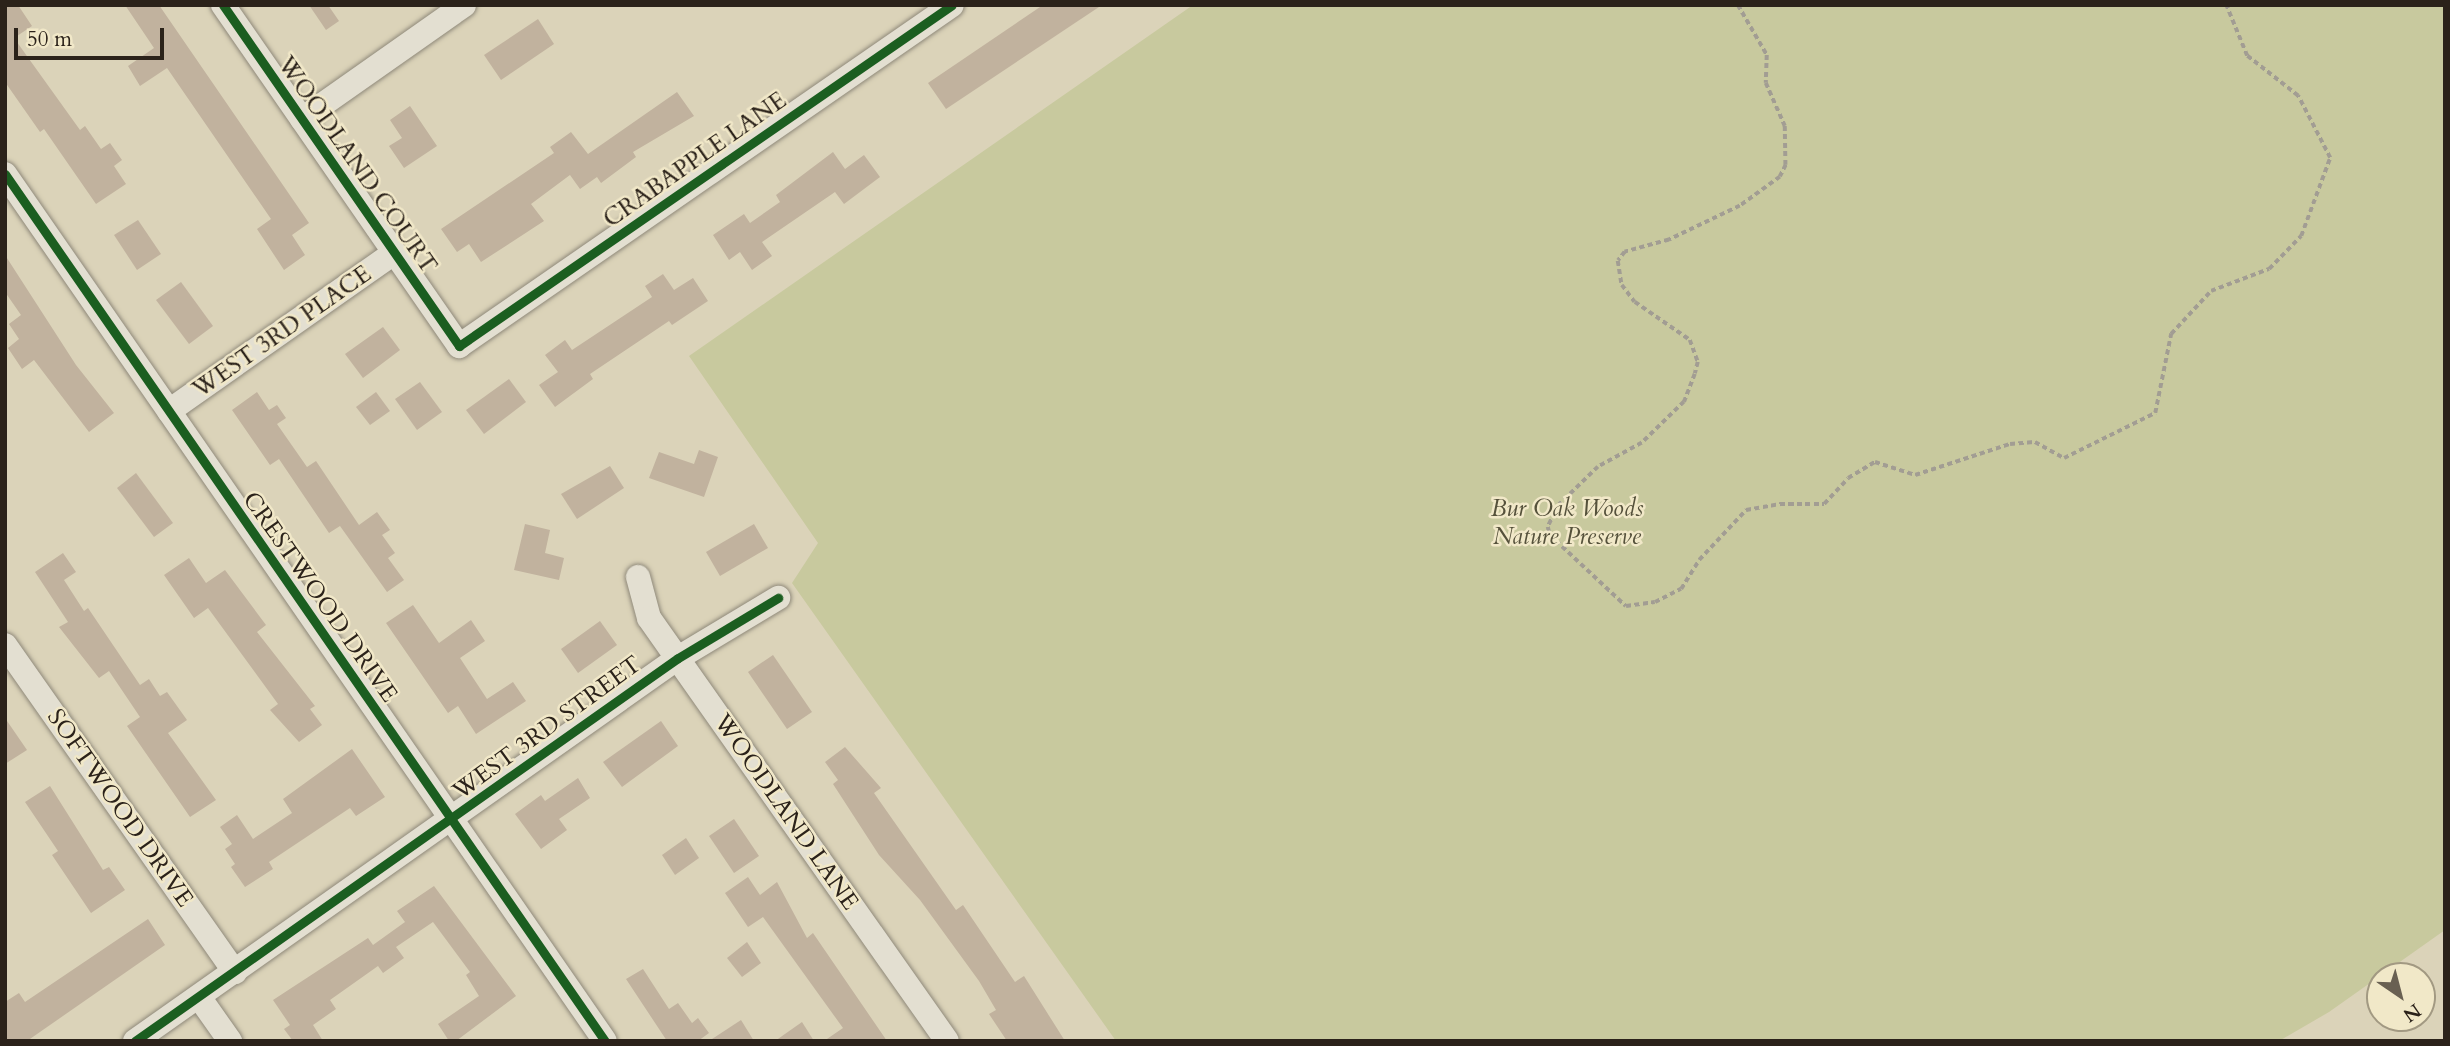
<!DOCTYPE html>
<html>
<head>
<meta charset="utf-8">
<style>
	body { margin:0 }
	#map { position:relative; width:2450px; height:1046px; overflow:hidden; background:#dbd3b9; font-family:Cardo,serif }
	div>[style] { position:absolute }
	.green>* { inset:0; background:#c8c99e }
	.building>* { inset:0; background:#c1b29e }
	.path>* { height:3.5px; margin-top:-1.75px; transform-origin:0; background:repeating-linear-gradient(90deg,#a29d93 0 5px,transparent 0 8.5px) }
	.roads { filter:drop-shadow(0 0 2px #8f897a) drop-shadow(0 0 2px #8f897a) }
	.minor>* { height:24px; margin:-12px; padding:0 12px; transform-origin:12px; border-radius:12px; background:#e3dfd1 }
	.cycleway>* { height:9px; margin:-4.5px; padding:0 4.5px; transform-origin:4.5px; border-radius:4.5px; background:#1b5e20 }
	span { translate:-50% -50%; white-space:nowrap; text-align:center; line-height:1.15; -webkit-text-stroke:5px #f1e8c8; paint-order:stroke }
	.street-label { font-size:24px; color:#2b221a }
	.park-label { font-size:24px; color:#55513b; font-style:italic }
	.frame { position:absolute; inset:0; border:7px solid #2b221a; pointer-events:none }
	.north { position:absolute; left:2366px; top:962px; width:70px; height:70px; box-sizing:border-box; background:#f1e8c8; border:2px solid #a29982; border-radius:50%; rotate:145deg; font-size:19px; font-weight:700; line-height:28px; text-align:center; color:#2b221a }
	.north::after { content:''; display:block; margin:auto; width:24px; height:32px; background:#696052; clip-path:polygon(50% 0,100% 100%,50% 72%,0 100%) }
	.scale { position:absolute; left:14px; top:28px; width:150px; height:32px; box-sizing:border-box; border:4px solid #2b221a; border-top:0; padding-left:9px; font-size:21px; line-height:24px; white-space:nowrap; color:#2b221a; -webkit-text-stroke:5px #f1e8c8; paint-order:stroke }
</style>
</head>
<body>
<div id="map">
	<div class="green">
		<i style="clip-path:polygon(1193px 5px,2445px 5px,2445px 930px,2329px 1012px,2279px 1041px,1116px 1041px,792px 583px,818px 543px,689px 356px)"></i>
	</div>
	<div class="building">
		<i style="clip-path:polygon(5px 5px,18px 5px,32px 26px,14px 38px,80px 130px,85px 126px,101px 149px,110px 143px,122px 160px,114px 166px,126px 184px,96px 204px,44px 129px,40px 132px,5px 82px)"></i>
		<i style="clip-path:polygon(125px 5px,159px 5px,309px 223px,292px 235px,305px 255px,284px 270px,257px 229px,271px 219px,167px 68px,140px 86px,128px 66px,154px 48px)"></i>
		<i style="clip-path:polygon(309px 5px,328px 5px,339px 21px,326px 30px)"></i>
		<i style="clip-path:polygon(1043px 5px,1102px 5px,946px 109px,928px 83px)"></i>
		<i style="clip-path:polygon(538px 19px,554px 44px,501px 80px,484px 55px)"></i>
		<i style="clip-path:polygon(677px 92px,694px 116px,633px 152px,636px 157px,601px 183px,597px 177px,580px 189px,570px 175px,531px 204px,544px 221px,481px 262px,469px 244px,457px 252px,441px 229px,554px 153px,550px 147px,571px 132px,588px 154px)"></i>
		<i style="clip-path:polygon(410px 106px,437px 146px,404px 168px,389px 146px,402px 138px,390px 120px)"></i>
		<i style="clip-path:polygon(833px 152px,845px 169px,864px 155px,880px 177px,844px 204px,835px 192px,762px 242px,772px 256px,752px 270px,740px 252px,729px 260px,713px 235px,744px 214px,750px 223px,780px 202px,776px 195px)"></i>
		<i style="clip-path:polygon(138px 220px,161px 254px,137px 270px,114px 235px)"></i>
		<i style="clip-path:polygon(5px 255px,76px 365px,114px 413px,89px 432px,34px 360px,22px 369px,8px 348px,19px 339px,9px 324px,21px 315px,5px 292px)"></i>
		<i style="clip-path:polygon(663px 274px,674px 290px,693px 278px,708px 301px,672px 325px,669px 321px,590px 374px,593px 379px,555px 407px,539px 385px,558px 372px,545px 355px,565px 340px,572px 350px,652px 297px,645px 286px)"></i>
		<i style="clip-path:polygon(181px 282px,213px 326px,189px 344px,156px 300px)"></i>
		<i style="clip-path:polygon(383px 327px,400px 350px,363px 378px,345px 354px)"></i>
		<i style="clip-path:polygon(509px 379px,526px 402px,484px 434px,466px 410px)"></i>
		<i style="clip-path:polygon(420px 382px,442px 412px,417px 430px,395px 399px)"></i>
		<i style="clip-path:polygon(257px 392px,269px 410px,277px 405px,286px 418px,277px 424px,307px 467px,316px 461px,359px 525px,377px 512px,390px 530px,382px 535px,395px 553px,388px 558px,404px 580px,387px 592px,340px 526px,329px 533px,279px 459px,270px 465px,232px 410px)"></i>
		<i style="clip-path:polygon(376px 392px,390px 411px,370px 425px,356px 407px)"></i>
		<i style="clip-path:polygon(699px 450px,718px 457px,704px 497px,649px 478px,659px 452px,694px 464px)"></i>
		<i style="clip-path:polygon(610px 466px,624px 488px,577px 519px,561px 494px)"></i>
		<i style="clip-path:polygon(136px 473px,173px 523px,154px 537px,117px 488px)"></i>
		<i style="clip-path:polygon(525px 524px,550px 530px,545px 553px,564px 558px,559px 580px,514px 570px)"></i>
		<i style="clip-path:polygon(754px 524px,768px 548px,720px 576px,706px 552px)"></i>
		<i style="clip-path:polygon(63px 553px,76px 572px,64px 580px,84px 611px,88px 608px,140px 685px,149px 679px,160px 696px,167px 692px,187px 720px,168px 733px,216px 800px,190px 817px,127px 726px,140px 717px,109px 671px,99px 678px,59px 627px,68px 622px,35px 572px)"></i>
		<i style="clip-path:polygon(189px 558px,206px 583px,225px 570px,266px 625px,257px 632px,315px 706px,310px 709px,322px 725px,299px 742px,270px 710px,278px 704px,208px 608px,194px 618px,164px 575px)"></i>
		<i style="clip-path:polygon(413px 605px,439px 643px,471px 620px,485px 641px,460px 658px,487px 699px,513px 682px,526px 701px,476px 734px,458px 706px,448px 713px,386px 623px)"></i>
		<i style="clip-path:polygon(600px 621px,617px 645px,578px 673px,561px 649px)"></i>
		<i style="clip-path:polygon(773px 655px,812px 712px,787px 729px,748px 672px)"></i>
		<i style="clip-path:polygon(5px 718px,27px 750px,5px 764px)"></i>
		<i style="clip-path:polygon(661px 721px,678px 746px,622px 787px,603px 762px)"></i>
		<i style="clip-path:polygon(845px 747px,881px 788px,874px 793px,956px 910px,963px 905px,1015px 982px,1024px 976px,1065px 1041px,1007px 1041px,989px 1014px,996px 1010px,979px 981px,920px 900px,879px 855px,833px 784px,838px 780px,825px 762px)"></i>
		<i style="clip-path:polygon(352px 749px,385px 797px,356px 816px,350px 808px,269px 862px,273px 869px,245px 887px,231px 867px,235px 864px,225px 849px,232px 844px,220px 827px,237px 815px,253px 839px,292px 813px,283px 799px)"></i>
		<i style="clip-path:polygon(578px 778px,590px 798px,559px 819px,567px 830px,541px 849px,515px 814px,541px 795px,545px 801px)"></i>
		<i style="clip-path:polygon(50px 786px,103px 870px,109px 867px,125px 890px,91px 913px,52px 855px,58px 851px,25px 802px)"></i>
		<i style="clip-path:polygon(734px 819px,759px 856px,734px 873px,709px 836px)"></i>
		<i style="clip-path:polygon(686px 838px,699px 858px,675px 875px,662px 855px)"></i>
		<i style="clip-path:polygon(748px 877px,760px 895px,777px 882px,807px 938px,813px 933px,887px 1041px,824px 1041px,843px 1028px,763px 917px,748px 927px,725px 893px)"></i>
		<i style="clip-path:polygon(434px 886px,516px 996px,456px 1041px,449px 1041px,438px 1024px,479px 996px,466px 975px,470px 972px,433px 922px,396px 947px,404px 958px,383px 973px,378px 966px,330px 1000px,336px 1009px,313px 1025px,323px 1041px,293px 1041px,284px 1029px,290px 1025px,273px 1000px,368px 938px,373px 945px,405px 922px,397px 911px)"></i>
		<i style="clip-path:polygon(148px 919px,165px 945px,27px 1041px,5px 1041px,5px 1002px,19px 993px,25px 1002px)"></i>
		<i style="clip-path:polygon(747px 942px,761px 963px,742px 977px,727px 958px)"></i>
		<i style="clip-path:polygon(643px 969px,669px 1009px,678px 1003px,692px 1023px,698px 1018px,709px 1033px,698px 1041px,667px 1041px,626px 979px)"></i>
		<i style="clip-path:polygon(741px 1020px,754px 1041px,709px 1041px)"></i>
		<i style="clip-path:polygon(802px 1022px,814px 1041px,775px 1041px)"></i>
	</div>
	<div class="path">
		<i style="left:1738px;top:5px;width:58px;rotate:59.9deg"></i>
		<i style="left:1767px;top:55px;width:28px;rotate:92deg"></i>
		<i style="left:1766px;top:83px;width:47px;rotate:66.2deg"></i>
		<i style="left:1785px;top:126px;width:39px;rotate:89deg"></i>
		<i style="left:1786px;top:165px;width:13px;rotate:117deg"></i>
		<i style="left:1780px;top:177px;width:49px;rotate:144.1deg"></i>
		<i style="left:1740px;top:206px;width:79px;rotate:154.4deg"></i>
		<i style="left:1669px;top:240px;width:46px;rotate:164.7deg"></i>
		<i style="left:1625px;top:252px;width:11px;rotate:128deg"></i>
		<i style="left:1618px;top:261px;width:24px;rotate:81deg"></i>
		<i style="left:1622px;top:285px;width:21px;rotate:53deg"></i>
		<i style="left:1635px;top:302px;width:67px;rotate:34.6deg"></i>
		<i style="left:1690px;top:340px;width:23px;rotate:70deg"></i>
		<i style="left:1698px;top:362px;width:12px;rotate:104deg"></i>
		<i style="left:1695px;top:374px;width:30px;rotate:111deg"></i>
		<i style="left:1684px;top:402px;width:59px;rotate:135.7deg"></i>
		<i style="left:1642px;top:443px;width:50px;rotate:151.4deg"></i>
		<i style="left:1598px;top:467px;width:54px;rotate:135.7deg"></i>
		<i style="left:1559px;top:505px;width:25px;rotate:117deg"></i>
		<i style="left:1548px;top:527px;width:8px;rotate:76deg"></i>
		<i style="left:1550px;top:535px;width:104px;rotate:43.1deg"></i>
		<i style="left:1626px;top:606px;width:29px;rotate:-8deg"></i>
		<i style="left:1655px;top:602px;width:29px;rotate:-27deg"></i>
		<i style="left:1681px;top:589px;width:34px;rotate:-58deg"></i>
		<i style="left:1699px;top:560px;width:69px;rotate:-46.8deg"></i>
		<i style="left:1746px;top:510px;width:35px;rotate:-10deg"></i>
		<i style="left:1780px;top:504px;width:44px"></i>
		<i style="left:1824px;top:504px;width:35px;rotate:-47deg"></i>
		<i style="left:1848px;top:478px;width:31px;rotate:-31deg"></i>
		<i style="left:1875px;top:462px;width:42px;rotate:18deg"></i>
		<i style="left:1915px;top:475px;width:100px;rotate:-18.1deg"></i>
		<i style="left:2010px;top:444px;width:25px;rotate:-5deg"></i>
		<i style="left:2035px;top:442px;width:33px;rotate:29deg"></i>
		<i style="left:2064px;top:458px;width:102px;rotate:-26.3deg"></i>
		<i style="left:2155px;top:413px;width:81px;rotate:-78.6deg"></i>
		<i style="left:2171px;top:334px;width:59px;rotate:-47.1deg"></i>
		<i style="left:2211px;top:291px;width:62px;rotate:-20.8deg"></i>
		<i style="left:2269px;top:269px;width:46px;rotate:-45.9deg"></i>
		<i style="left:2301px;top:236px;width:83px;rotate:-69.6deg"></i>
		<i style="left:2330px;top:158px;width:70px;rotate:-117.3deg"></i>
		<i style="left:2298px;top:96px;width:65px;rotate:-141.9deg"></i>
		<i style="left:2247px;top:56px;width:55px;rotate:-112.4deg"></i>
	</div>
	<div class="roads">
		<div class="minor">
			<i style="left:223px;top:5px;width:415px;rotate:55.3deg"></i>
			<i style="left:459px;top:346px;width:599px;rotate:-34.67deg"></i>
			<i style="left:302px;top:119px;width:198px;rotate:-35.1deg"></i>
			<i style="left:5px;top:174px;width:1054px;rotate:55.32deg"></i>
			<i style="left:169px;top:411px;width:275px;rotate:-35.1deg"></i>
			<i style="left:638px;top:577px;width:42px;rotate:75deg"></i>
			<i style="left:649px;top:618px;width:517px;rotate:54.84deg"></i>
			<i style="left:5px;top:645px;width:400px;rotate:54.9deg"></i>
			<i style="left:199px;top:997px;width:54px;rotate:54.8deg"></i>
			<i style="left:135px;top:1041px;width:664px;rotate:-35.2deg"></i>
			<i style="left:678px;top:658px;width:117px;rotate:-31deg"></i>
		</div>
	</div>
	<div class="cycleway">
		<i style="left:223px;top:5px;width:415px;rotate:55.3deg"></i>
		<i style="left:459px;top:346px;width:599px;rotate:-34.67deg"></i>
		<i style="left:5px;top:174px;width:1054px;rotate:55.32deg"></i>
		<i style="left:135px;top:1041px;width:664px;rotate:-35.2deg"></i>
		<i style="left:678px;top:658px;width:117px;rotate:-31deg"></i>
	</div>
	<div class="street-label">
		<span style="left:695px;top:160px;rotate:-35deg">CRABAPPLE LANE</span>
		<span style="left:357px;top:165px;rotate:55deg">WOODLAND COURT</span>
		<span style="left:282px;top:332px;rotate:-35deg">WEST 3RD PLACE</span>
		<span style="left:320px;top:597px;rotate:55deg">CRESTWOOD DRIVE</span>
		<span style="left:547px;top:728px;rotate:-36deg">WEST 3RD STREET</span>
		<span style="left:120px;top:808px;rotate:55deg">SOFTWOOD DRIVE</span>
		<span style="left:786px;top:812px;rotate:55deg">WOODLAND LANE</span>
	</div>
	<div class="park-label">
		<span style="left:1567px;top:523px">Bur Oak Woods<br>Nature Preserve</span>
	</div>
	<div class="frame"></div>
	<div class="north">N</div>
	<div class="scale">50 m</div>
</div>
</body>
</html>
